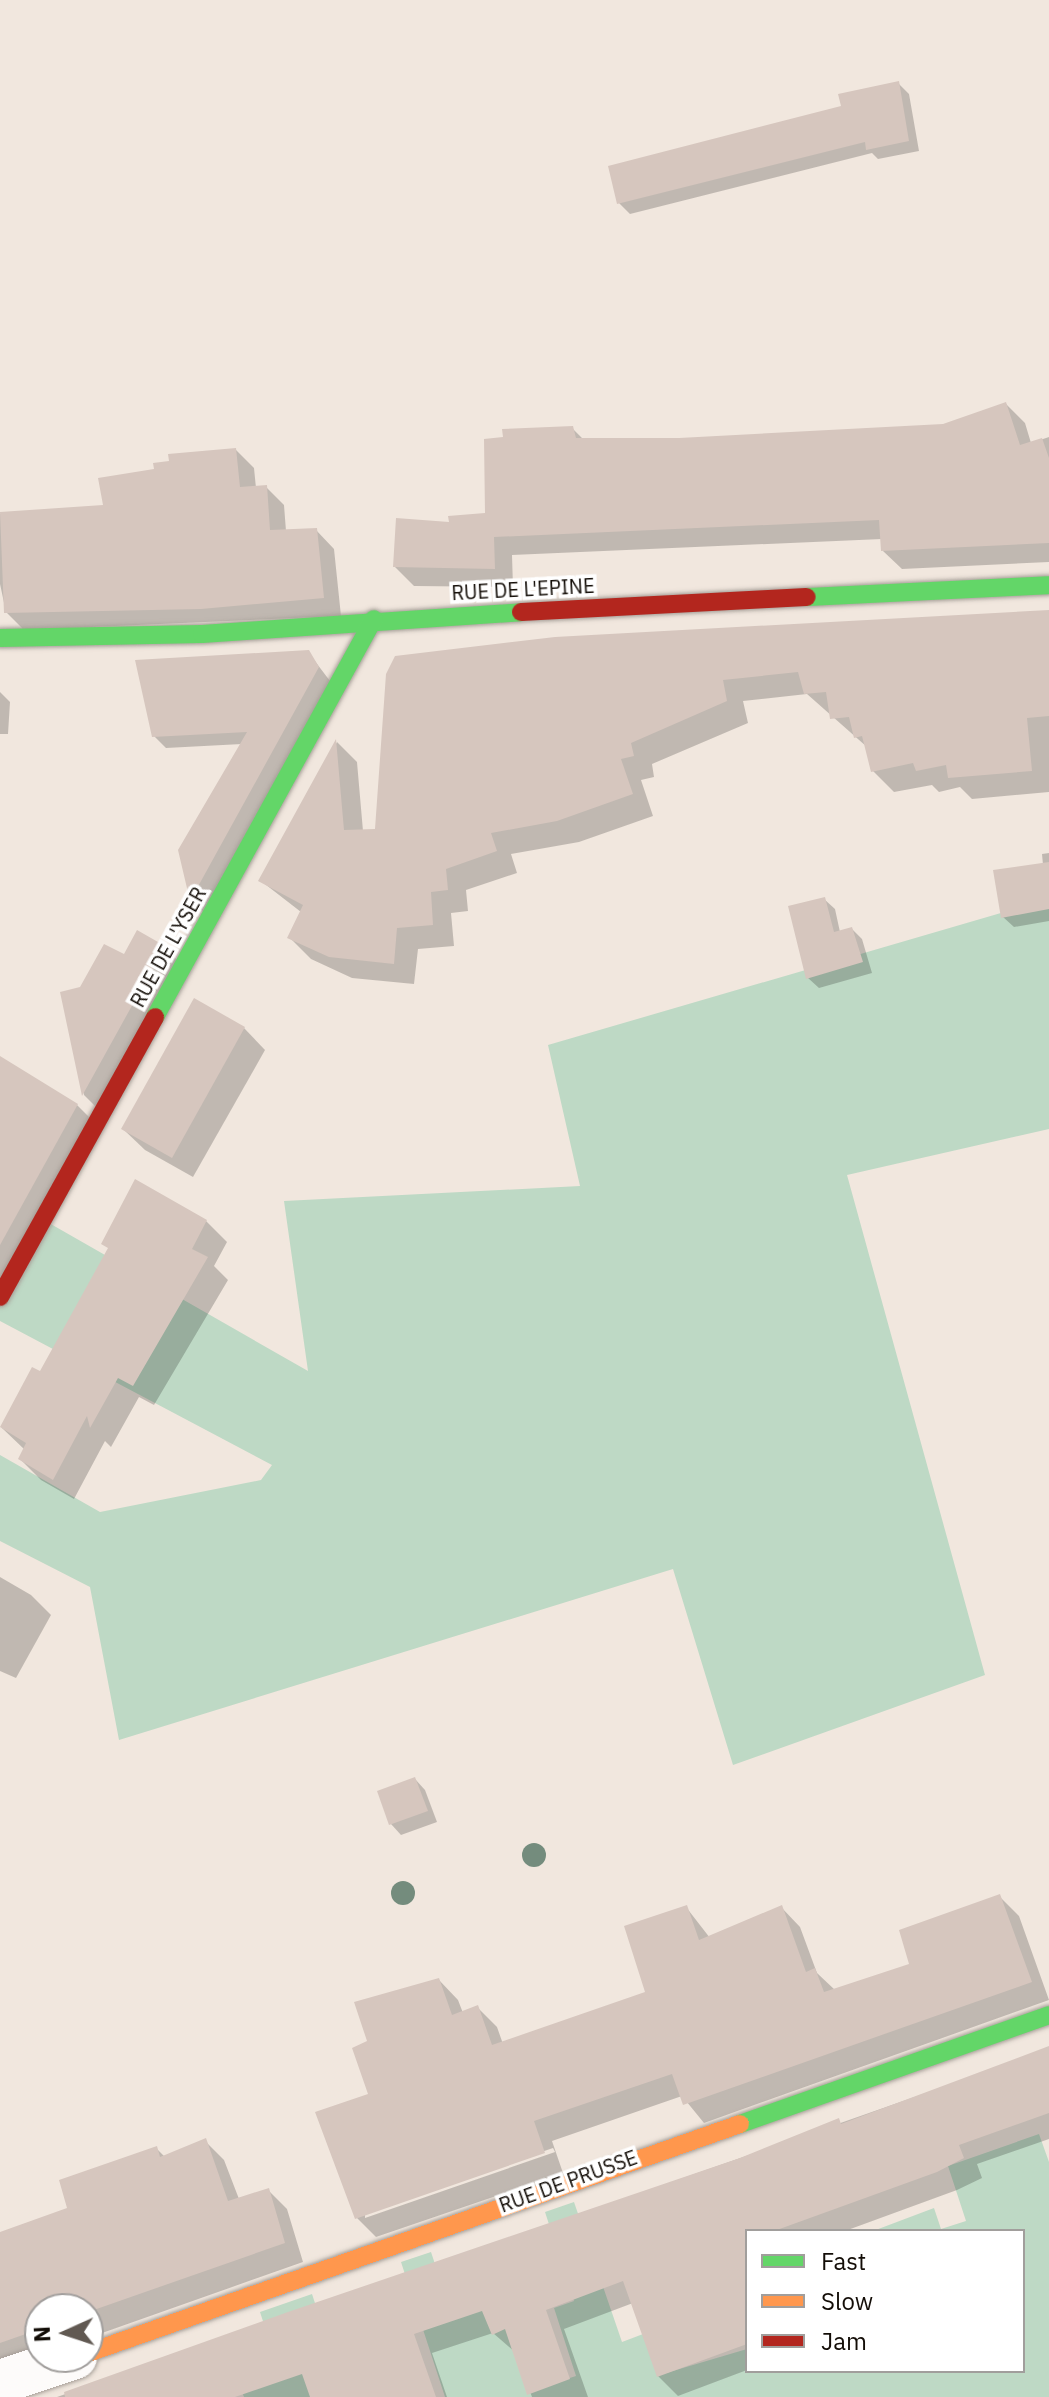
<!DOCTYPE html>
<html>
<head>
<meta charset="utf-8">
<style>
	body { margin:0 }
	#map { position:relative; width:1049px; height:2397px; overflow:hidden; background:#f1e7de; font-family:"IBM Plex Sans",sans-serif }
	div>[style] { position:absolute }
	.green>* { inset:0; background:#bed9c5 }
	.shadow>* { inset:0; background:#0003 }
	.building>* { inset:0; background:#d6c6be }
	.roads { filter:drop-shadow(0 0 2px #a69f98) drop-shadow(0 0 2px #a69f98) }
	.street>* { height:44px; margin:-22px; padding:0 22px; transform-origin:22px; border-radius:22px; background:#fdfbfa }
	.fast>* { height:18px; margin:-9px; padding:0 9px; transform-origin:9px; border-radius:9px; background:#63d668 }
	.slow>* { height:18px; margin:-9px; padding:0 9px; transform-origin:9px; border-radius:9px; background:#ff974d }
	.jam>* { height:18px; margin:-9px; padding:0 9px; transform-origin:9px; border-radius:9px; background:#b3261e }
	.trees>* { width:24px; height:24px; margin:-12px; border-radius:50%; background:#748c7d }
	span { translate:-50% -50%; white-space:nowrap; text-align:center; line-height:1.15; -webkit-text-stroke:7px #fff; paint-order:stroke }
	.street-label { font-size:20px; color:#130d07 }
	.legend { position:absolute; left:745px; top:2229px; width:280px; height:144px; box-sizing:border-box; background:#fff; border:2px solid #a19e9c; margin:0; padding:10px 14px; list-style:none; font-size:24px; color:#130d07 }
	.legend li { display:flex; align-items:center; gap:16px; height:40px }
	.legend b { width:40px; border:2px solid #a19e9c }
	.north { position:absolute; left:24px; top:2293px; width:80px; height:80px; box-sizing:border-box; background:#fff; border:2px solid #a19e9c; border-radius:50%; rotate:267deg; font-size:22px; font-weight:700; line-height:32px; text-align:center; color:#130d07 }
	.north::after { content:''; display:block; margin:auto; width:28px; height:36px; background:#615952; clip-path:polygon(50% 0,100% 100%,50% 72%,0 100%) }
</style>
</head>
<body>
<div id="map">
	<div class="green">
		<i style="clip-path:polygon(1049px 899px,1049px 1129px,847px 1175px,985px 1675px,733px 1765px,673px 1569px,119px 1740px,90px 1587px,0 1541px,0 1455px,100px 1512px,261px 1480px,272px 1465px,0 1321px,0 1297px,42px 1219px,308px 1371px,284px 1201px,580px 1186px,548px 1045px)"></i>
		<i style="clip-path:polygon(1039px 2134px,1049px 2162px,1049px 2397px,445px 2397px,401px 2262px,431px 2252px,453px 2318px,489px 2306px,508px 2328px,529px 2391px,576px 2376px,554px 2308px,574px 2301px,545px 2212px,574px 2202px,622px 2342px,651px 2331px,666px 2373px,747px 2349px,747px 2371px,1023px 2371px,1023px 2231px,873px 2231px,934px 2208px,941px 2229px,966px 2221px,948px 2166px)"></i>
		<i style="clip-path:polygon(312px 2294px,346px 2397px,244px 2397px,242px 2392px,282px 2380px,260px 2312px)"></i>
	</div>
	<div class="shadow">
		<i style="clip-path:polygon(898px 83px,909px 94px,919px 151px,878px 159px,872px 153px,630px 214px,619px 203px)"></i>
		<i style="clip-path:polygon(1006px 404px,1025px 423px,1031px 443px,1049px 437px,1049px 562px,902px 569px,883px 551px,882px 539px,512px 555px,513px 587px,414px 586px,395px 567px,451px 524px,487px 515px,572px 428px,584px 440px,679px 440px,943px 426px)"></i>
		<i style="clip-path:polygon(236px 450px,254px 468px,256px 488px,266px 487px,284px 505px,286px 531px,316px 530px,334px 549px,341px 616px,24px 630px,6px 612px,0 584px,0 514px,105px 507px,156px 471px)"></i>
		<i style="clip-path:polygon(1049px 612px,1049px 792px,972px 799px,960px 787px,939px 792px,932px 785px,894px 792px,873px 771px,867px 747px,807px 694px,743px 701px,748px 723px,652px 764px,654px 777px,641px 780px,653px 816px,579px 842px,511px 854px,517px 873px,466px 890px,468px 911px,451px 913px,454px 946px,418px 949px,414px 984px,352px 978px,311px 959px,290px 938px,301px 912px,261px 881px,337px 742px,357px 762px,363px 831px,377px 831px,388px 674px)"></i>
		<i style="clip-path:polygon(308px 652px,330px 681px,203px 912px,192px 900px,180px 851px,242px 744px,166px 748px,154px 736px)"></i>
		<i style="clip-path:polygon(0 692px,10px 702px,8px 734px,0 734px)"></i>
		<i style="clip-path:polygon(1049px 853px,1049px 921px,1014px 927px,1003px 917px,1043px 865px,1042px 854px)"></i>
		<i style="clip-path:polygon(824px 899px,835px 909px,840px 932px,852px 929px,862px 939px,872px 973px,819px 988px,808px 978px)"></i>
		<i style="clip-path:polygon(164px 947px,184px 967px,103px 1114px,84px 1095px,63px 994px,81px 989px,125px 957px)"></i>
		<i style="clip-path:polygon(244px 1028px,265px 1050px,193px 1177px,145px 1150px,123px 1129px)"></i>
		<i style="clip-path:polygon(0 1059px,77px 1105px,96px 1124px,0 1298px)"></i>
		<i style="clip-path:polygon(206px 1221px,227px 1242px,214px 1266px,228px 1280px,154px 1405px,139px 1397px,111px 1447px,105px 1441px,74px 1499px,41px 1480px,20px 1459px,25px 1450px,2px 1428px,41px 1374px)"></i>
		<i style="clip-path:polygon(0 1577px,31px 1595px,51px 1615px,16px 1678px,0 1671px)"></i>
		<i style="clip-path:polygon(415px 1779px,425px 1790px,437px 1822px,401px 1835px,391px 1824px)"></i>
		<i style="clip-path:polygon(evenodd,999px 1896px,1019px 1916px,1049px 2000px,704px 2123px,682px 2096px,552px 2141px,563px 2173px,376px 2237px,357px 2218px,371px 2095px,369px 2042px,439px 1980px,458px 2000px,463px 2013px,478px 2008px,497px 2027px,503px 2044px,647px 1993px,686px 1907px,710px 1938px,781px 1907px,800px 1927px,817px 1973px,835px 1990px,911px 1965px,999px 1896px,553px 2148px,555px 2152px,365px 2218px,365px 2213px,553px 2148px)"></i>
		<i style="clip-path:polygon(1049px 2050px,1049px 2139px,977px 2164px,982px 2178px,957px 2190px,845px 2231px,747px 2231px,747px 2370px,678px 2396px,658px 2376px,633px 2303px,564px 2329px,588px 2397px,532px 2397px,515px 2352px,493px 2333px,432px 2353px,447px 2397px,57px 2397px)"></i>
		<i style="clip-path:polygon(205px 2141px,224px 2160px,239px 2199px,268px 2190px,287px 2209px,303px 2262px,88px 2338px,88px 2309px,40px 2309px,40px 2355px,0 2369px,0 2234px,70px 2209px,156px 2148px,165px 2157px)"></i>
	</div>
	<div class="building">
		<i style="clip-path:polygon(899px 81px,909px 141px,866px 150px,865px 142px,617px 204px,608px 166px,841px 106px,838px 94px)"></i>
		<i style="clip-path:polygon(1006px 402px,1020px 445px,1042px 438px,1049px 458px,1049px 543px,881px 551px,879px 520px,494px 537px,495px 569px,393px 567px,396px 518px,449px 522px,448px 516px,485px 513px,484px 439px,503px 437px,502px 429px,573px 426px,576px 438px,679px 438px,943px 424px)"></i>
		<i style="clip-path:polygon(236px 448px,240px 487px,267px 485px,270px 530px,317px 528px,324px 598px,201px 609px,4px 613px,0 512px,103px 505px,98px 478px,154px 469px,153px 463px,169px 461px,168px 454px)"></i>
		<i style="clip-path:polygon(1049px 610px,1049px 716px,1027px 718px,1032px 771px,948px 778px,946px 765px,916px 771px,913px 763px,871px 772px,862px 736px,854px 738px,849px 717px,830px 719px,826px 692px,804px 694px,798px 672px,723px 680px,727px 701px,631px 743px,634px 756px,621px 759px,633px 794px,557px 821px,491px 833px,497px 851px,446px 869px,448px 890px,431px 892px,433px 925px,397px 928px,394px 964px,329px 957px,287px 938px,303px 905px,258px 881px,336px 739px,344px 830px,375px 829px,386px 674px,395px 656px,555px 637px)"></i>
		<i style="clip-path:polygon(309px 650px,319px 667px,190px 901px,178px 850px,247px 732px,152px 737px,135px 660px)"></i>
		<i style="clip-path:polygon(1049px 862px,1049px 909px,1001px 918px,993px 870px)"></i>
		<i style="clip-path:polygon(825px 897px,834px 932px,852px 927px,863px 962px,806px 979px,788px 906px)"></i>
		<i style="clip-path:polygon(137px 930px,165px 946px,82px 1096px,60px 992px,80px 987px,104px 944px,124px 954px)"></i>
		<i style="clip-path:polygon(194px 998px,245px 1027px,172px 1158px,121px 1129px)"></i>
		<i style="clip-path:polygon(0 1056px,78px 1104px,0 1245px)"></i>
		<i style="clip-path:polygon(135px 1179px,207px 1220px,192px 1249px,208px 1257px,133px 1386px,118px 1378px,90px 1428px,87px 1416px,53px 1480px,18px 1459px,26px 1443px,0 1427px,32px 1367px,40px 1371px,108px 1248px,101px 1244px)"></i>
		<i style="clip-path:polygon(415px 1777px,428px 1811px,389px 1825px,377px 1791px)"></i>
		<i style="clip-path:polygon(1000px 1894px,1032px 1982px,683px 2105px,672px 2074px,534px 2121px,545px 2153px,355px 2219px,315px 2112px,368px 2094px,352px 2048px,367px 2041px,354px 2002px,439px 1978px,452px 2015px,478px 2005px,492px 2045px,645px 1992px,624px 1926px,687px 1905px,699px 1940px,782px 1905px,806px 1972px,815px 1968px,824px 1992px,909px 1964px,899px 1930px)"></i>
		<i style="clip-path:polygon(1049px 2046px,1049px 2113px,959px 2145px,964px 2158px,937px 2172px,774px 2231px,747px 2231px,747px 2344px,657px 2377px,623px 2281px,546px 2310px,570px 2379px,527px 2395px,505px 2329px,492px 2335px,482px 2311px,414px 2334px,436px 2397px,310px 2397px,302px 2374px,235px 2397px,65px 2397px,64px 2392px,288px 2312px,740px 2158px,839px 2118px,841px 2124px)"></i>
		<i style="clip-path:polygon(206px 2138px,228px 2201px,269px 2188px,285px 2243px,88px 2312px,40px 2309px,40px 2329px,0 2343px,0 2232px,67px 2208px,59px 2180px,157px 2146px,160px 2157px)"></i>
	</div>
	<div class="roads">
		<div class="street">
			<i style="left:0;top:2382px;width:79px;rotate:-18.4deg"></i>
		</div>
		<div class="fast">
			<i style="left:807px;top:597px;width:242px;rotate:-2.8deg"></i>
			<i style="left:0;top:638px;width:202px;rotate:-1.1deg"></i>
			<i style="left:202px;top:634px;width:320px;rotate:-3.9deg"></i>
			<i style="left:155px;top:1017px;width:454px;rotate:-61.2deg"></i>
			<i style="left:740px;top:2124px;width:328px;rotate:-19.4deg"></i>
		</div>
		<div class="slow">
			<i style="left:88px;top:2353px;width:691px;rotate:-19.35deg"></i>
		</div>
		<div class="jam">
			<i style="left:521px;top:612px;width:286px;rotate:-3deg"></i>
			<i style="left:0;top:1297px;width:320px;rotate:-61deg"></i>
		</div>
	</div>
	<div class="trees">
		<i style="left:534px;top:1855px"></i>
		<i style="left:403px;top:1893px"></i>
	</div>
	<div class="street-label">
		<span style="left:523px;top:589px;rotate:-3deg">RUE DE L'EPINE</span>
		<span style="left:168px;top:947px;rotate:-61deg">RUE DE L'YSER</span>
		<span style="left:568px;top:2181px;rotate:-20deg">RUE DE PRUSSE</span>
	</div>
	<ul class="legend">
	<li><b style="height:10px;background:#63d668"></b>Fast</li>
	<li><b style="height:10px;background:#ff974d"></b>Slow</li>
	<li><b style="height:10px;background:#b3261e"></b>Jam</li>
	</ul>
	<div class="north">N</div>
</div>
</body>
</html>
